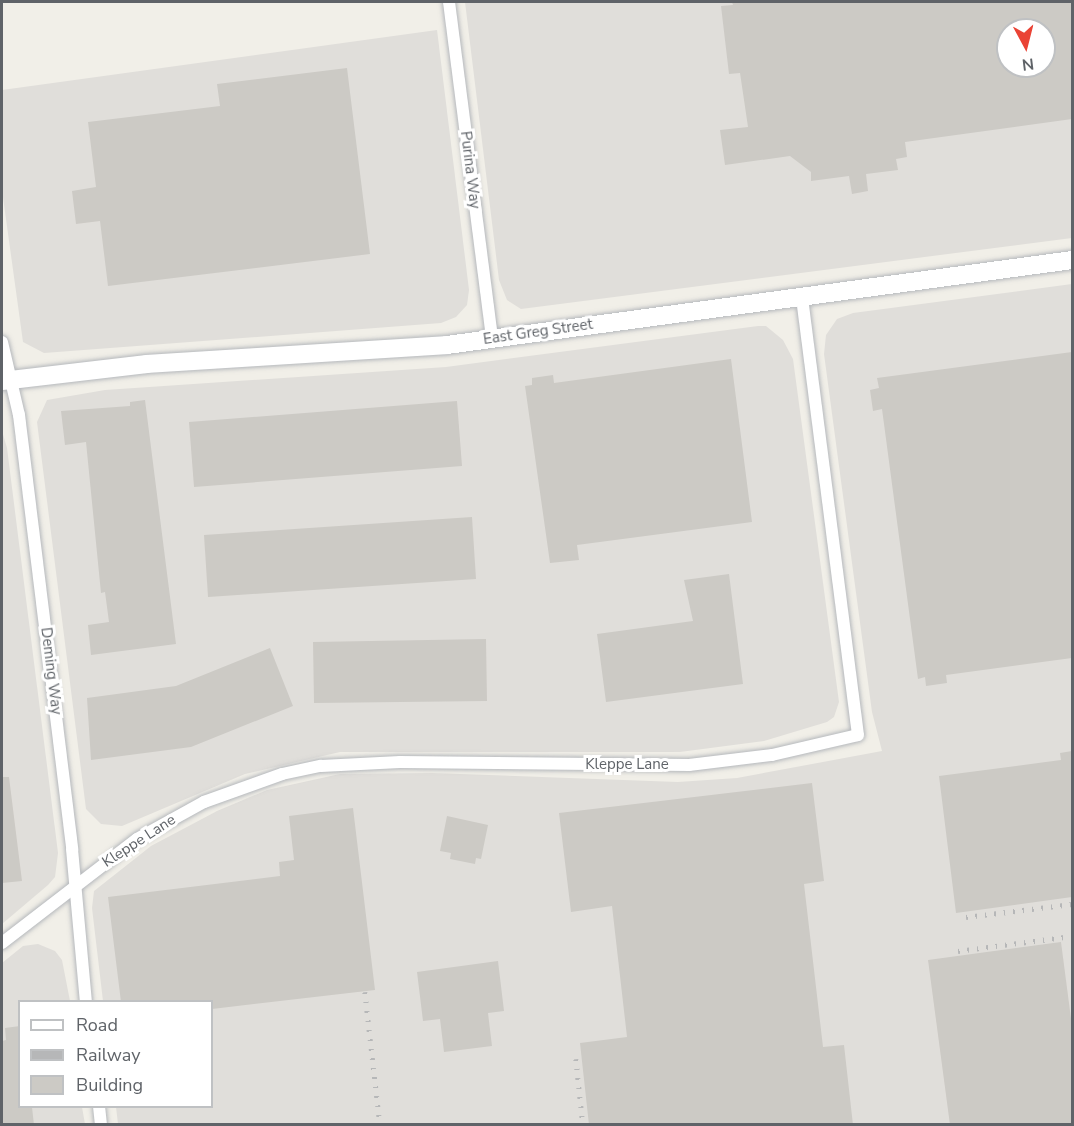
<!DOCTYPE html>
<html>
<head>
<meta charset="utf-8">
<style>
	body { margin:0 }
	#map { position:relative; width:1074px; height:1126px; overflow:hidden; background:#f1efe8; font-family:"Nunito Sans",sans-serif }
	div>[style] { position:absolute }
	.industrial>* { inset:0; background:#e0deda }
	.building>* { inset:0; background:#cccac5 }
	.roads { filter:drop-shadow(0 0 2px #b5b8bc) drop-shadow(0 0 2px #b5b8bc) }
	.street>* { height:12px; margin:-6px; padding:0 6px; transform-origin:6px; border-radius:6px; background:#fff }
	.secondary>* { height:18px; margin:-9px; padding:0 9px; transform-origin:9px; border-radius:9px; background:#fff }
	.rail>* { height:4.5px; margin-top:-2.25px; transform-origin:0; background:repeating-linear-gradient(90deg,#b6b7b8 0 1.5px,transparent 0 9.5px) }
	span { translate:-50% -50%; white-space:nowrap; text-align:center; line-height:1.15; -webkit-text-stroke:6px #fff; paint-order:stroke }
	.street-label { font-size:15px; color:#5f6368 }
	.frame { position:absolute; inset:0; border:3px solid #5f6368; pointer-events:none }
	.legend { position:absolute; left:18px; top:1000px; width:195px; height:108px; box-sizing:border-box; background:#fff; border:2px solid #bfc1c3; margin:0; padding:8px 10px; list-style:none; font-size:18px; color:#5f6368 }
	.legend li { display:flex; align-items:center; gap:12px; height:30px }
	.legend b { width:30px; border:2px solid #bfc1c3 }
	.north { position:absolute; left:996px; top:18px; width:60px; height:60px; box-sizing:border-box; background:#fff; border:2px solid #bfc1c3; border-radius:50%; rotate:173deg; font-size:16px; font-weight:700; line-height:24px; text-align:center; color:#5f6368 }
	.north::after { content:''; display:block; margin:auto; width:21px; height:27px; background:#ea4335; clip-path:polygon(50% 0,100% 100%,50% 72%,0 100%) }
</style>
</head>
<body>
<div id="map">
	<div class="industrial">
		<i style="clip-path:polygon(evenodd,465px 2px,1072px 2px,1072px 238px,521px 309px,507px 300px,499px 280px,465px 2px,1008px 30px,1044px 30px,1044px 66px,1008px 66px,1008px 30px)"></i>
		<i style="clip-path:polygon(437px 30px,469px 290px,467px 305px,456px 317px,441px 323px,44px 353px,23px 342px,2px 190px,2px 90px)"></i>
		<i style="clip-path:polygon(1072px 284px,1072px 1124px,118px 1124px,116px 1107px,212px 1106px,212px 1002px,103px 1001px,92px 908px,94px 891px,151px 846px,217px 811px,267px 790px,340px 774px,432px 773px,678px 782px,737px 778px,882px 751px,872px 712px,824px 354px,826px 335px,837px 319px,853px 313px)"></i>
		<i style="clip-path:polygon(758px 326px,766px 326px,783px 340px,793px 359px,839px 702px,834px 717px,827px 722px,764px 741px,680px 752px,340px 752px,245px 774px,122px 826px,101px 824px,86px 809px,37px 422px,47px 400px,105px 390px,446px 367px)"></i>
		<i style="clip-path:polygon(2px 431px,7px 448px,58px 853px,55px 877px,48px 885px,2px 924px)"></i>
		<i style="clip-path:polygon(38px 944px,55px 951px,62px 960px,70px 1001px,20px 1002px,20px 1106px,82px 1107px,85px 1124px,2px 1124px,2px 963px,23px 946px)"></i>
	</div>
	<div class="building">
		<i style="clip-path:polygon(evenodd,732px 2px,1072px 2px,1072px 119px,905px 142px,907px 157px,896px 159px,898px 170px,866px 174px,868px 191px,852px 194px,849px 176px,811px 181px,811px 172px,790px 156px,725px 165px,720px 130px,748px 127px,740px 73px,729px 74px,721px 6px,733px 5px,732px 2px,1008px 30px,1044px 30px,1044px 66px,1008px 66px,1008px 30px)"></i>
		<i style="clip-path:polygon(347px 68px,370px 254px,108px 286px,100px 221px,76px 224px,72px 191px,96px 187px,88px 122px,220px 106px,217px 84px)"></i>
		<i style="clip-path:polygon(1072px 352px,1072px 658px,946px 675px,947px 683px,926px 686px,925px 677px,918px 679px,882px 409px,873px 411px,870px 390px,879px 388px,877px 378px)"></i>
		<i style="clip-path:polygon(731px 359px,752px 522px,577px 545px,579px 560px,550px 563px,525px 386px,532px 385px,532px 378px,553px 375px,554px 383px)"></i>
		<i style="clip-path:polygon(145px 400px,176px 644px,91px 655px,88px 625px,109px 622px,105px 592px,101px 593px,86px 442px,65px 445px,61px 411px,130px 406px,130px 402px)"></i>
		<i style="clip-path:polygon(457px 401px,462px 466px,194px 487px,189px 422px)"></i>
		<i style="clip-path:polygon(472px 517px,476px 579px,208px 597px,204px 535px)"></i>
		<i style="clip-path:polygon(729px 574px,743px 684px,606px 702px,597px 634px,693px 621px,684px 580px)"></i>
		<i style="clip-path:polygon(486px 639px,487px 701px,314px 703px,313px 642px)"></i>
		<i style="clip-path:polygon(270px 648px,293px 706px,191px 747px,91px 760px,87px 698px,176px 686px)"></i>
		<i style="clip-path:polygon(1072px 751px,1072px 897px,956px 913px,939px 776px,1061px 760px,1060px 753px)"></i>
		<i style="clip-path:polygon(2px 777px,9px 777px,22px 881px,2px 883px)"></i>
		<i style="clip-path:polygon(812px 783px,824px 881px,804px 884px,823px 1047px,844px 1045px,853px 1125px,589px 1125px,580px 1043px,627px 1037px,612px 906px,571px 912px,559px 813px)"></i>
		<i style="clip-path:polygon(353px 808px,375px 990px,212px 1009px,212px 1002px,121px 1002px,108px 897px,280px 876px,279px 862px,294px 860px,289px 816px)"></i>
		<i style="clip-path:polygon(447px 816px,488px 825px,481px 859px,476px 858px,475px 864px,450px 859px,451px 853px,440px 851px)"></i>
		<i style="clip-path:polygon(1061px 942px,1072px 1026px,1072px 1125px,950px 1125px,928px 960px)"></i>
		<i style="clip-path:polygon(498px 961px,504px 1011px,488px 1013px,492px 1046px,444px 1052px,440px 1019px,423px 1021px,417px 972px)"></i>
		<i style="clip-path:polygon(20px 1026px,20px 1107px,32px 1107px,34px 1125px,2px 1125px,2px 1041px,6px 1040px,5px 1028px)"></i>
	</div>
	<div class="roads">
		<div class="street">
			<i style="left:449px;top:2px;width:339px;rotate:82.7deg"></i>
			<i style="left:2px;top:342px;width:75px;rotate:76.9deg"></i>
			<i style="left:19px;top:415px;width:437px;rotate:83deg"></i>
			<i style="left:72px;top:849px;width:154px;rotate:84.8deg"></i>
			<i style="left:2px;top:943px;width:170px;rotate:-37.6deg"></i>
			<i style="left:137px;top:839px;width:77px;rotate:-28.9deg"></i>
			<i style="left:204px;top:802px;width:83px;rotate:-19.7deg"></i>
			<i style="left:282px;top:774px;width:40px;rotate:-12deg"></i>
			<i style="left:321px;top:766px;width:79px;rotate:-2.9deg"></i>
			<i style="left:400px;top:762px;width:289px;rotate:0.6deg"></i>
			<i style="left:689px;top:765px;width:84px;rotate:-6.9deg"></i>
			<i style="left:772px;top:755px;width:88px;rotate:-13.1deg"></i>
			<i style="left:858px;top:735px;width:442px;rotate:-97.3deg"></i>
			<i style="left:99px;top:1106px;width:18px;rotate:84deg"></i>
		</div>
		<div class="secondary">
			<i style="left:2px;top:381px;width:146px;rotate:-6.7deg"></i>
			<i style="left:147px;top:364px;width:301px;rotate:-3.6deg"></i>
			<i style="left:447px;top:345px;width:631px;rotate:-7.74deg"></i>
		</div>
	</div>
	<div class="rail">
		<i style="left:966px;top:917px;width:107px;rotate:-7deg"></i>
		<i style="left:958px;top:951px;width:115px;rotate:-7.5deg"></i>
		<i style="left:365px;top:992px;width:133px;rotate:83.5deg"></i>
		<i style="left:576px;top:1059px;width:65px;rotate:83.9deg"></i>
	</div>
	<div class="street-label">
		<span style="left:470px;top:170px;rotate:83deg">Purina Way</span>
		<span style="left:538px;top:332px;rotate:-8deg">East Greg Street</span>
		<span style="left:51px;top:671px;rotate:83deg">Deming Way</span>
		<span style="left:627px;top:765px">Kleppe Lane</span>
		<span style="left:139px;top:841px;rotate:-33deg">Kleppe Lane</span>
	</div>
	<div class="frame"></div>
	<ul class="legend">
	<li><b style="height:8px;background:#fff"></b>Road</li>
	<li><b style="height:8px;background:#b6b7b8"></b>Railway</li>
	<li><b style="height:16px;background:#cccac5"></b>Building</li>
	</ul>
	<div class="north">N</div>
</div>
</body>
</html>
